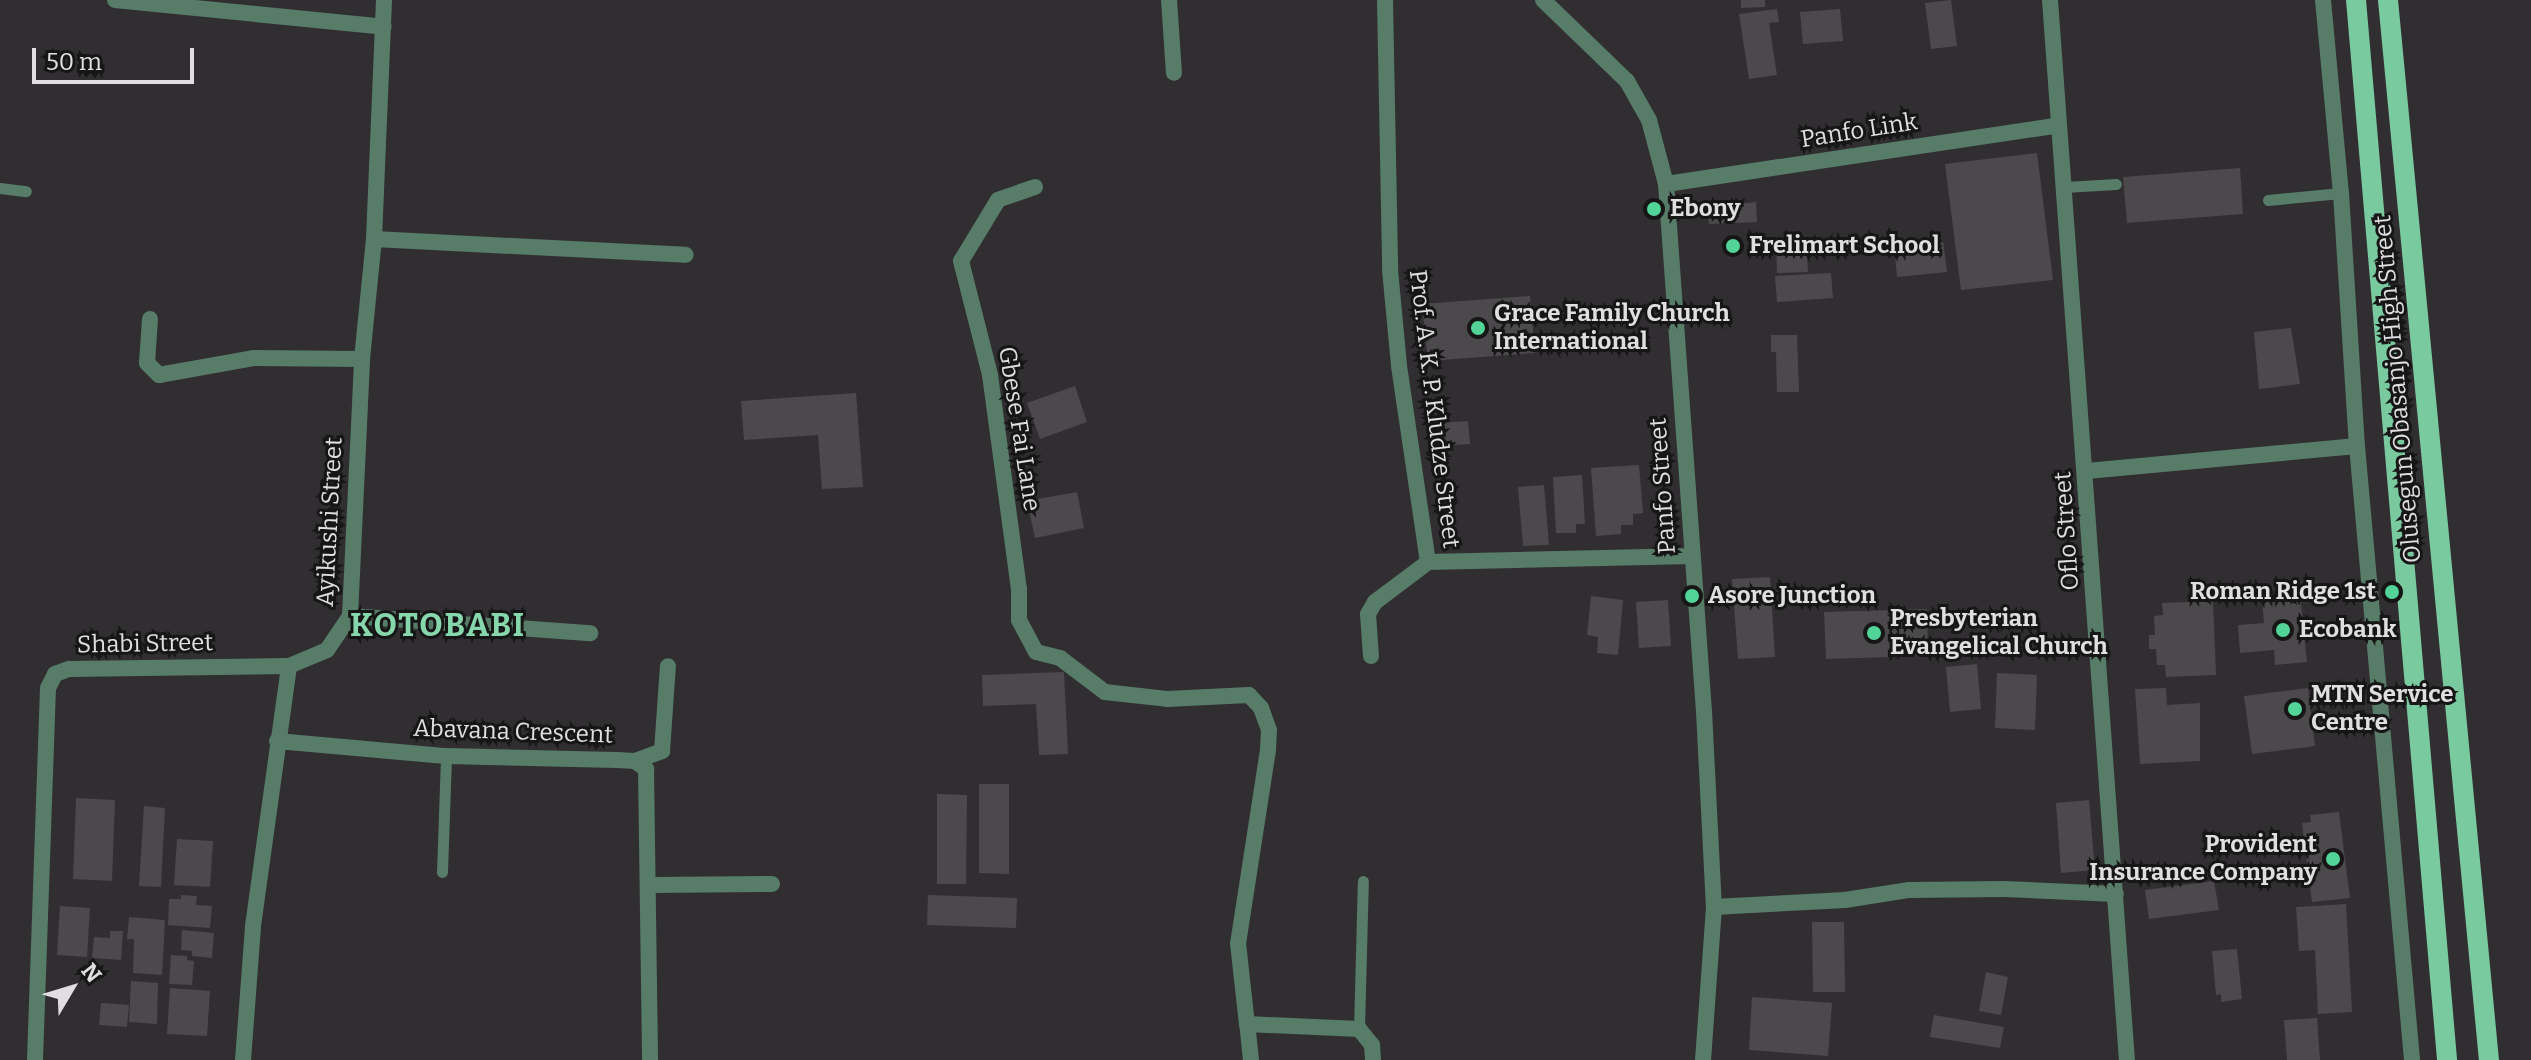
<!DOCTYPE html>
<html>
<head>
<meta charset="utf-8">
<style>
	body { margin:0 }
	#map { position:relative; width:2531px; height:1060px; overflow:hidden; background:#302e30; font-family:Bitter,serif }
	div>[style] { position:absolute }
	.building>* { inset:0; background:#4c494c }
	.service>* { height:11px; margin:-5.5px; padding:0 5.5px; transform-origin:5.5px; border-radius:5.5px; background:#577c68 }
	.minor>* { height:16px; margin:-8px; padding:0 8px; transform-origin:8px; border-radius:8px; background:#577c68 }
	.primary>* { height:20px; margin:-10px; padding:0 10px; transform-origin:10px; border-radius:10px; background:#7acaa0 }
	.dots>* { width:22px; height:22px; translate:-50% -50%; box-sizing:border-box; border:4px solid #171617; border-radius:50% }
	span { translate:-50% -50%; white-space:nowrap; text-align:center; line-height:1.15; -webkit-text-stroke:6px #171617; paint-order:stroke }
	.street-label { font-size:24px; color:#e0dee0 }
	.poi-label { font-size:24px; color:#e0dee0; font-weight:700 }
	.left { translate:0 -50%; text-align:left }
	.right { translate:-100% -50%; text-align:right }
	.district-label { font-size:32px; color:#86d7ac; font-weight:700; letter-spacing:2px }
	.north { position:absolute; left:32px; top:948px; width:80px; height:80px; -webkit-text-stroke:6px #171617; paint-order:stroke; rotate:52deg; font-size:22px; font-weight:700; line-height:32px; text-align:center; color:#e0dee0 }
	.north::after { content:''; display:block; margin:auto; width:28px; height:36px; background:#e0dee0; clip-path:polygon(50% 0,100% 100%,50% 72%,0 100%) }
	.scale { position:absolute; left:32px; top:48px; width:162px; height:36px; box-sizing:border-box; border:4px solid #e0dee0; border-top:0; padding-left:10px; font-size:24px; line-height:28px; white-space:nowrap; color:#e0dee0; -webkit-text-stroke:6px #171617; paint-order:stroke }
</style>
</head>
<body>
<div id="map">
	<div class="building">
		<i style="clip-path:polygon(1741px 0,1765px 0,1765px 7px,1741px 8px)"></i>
		<i style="clip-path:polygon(1951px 0,1957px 46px,1931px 49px,1925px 3px)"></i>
		<i style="clip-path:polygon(1777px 9px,1779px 22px,1769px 23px,1777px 75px,1749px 79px,1739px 14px)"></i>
		<i style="clip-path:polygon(1840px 9px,1843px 41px,1803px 44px,1800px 12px)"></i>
		<i style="clip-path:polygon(2037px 153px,2053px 280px,1961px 290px,1945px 164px)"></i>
		<i style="clip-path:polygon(2240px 168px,2243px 214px,2127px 223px,2123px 177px)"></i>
		<i style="clip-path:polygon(1756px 202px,1757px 222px,1709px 224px,1708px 207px)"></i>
		<i style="clip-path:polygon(1806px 239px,1808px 272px,1777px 273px,1776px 240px)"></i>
		<i style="clip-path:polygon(1943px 240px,1947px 272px,1897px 277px,1894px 245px)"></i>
		<i style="clip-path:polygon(1831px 273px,1833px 298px,1777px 302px,1775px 276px)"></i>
		<i style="clip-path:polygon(1530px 296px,1535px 353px,1428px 361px,1422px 304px)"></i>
		<i style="clip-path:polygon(2291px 328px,2300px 384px,2259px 389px,2254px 332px)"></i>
		<i style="clip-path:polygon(1771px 335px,1797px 335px,1799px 392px,1777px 392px,1776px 352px,1771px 352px)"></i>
		<i style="clip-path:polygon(1075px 386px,1087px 422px,1040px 439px,1027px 403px)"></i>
		<i style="clip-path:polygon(856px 393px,863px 487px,822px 489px,818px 435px,744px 440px,741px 401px)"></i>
		<i style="clip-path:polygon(1468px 421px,1470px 444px,1441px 446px,1439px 423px)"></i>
		<i style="clip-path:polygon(1639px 465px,1643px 513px,1633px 514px,1633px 525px,1621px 525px,1621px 534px,1596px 536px,1591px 468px)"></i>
		<i style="clip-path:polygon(1582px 475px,1585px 524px,1576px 524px,1576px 533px,1556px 533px,1553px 477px)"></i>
		<i style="clip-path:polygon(1544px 485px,1549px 545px,1523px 546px,1518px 487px)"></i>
		<i style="clip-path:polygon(1077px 492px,1084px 528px,1035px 538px,1027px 501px)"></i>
		<i style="clip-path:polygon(1770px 577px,1775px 657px,1738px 659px,1732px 579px)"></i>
		<i style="clip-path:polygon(1591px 596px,1623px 600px,1618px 655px,1597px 653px,1598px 637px,1587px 635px)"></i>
		<i style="clip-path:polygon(2300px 596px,2307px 662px,2275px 665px,2274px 650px,2240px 653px,2238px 625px,2264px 623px,2262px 599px)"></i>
		<i style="clip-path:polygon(1668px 600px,1671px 646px,1639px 648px,1636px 602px)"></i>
		<i style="clip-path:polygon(2213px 601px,2216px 675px,2166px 677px,2165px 665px,2157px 665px,2156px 649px,2149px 649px,2149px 635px,2155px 635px,2154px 616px,2163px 615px,2162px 603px)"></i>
		<i style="clip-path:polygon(1927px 609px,1928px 656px,1826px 659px,1824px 612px)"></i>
		<i style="clip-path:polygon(1977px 664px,1981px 709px,1950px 712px,1946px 667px)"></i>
		<i style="clip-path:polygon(1064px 672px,1068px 754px,1039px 755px,1036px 704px,983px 706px,982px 675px)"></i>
		<i style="clip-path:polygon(1997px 673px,2037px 675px,2035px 730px,1995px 728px)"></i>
		<i style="clip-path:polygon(2166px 688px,2167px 705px,2200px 703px,2200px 761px,2140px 764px,2135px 689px)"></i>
		<i style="clip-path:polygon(2308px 688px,2315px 746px,2252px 754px,2244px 696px)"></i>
		<i style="clip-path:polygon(979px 784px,1009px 784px,1009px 874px,979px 873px)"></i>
		<i style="clip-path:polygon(937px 794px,967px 795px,966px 884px,937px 884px)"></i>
		<i style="clip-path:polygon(76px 798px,115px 800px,112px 881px,73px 879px)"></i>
		<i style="clip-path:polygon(2089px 800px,2095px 870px,2061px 873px,2056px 803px)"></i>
		<i style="clip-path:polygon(144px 806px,165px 808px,161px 887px,139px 886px)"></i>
		<i style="clip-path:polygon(2339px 812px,2350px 898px,2312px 902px,2302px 823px,2311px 822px,2310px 815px)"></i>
		<i style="clip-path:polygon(177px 839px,213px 841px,210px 887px,174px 885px)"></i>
		<i style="clip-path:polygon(2214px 881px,2219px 910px,2149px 919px,2145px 890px)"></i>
		<i style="clip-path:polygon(181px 895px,197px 896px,196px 905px,212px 906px,210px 928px,168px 925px,169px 899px,181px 899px)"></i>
		<i style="clip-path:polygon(928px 895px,1017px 898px,1016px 928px,927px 925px)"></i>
		<i style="clip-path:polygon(2346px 904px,2352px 1012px,2318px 1014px,2315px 950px,2299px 951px,2296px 907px)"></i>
		<i style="clip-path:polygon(60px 906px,90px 908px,87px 957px,57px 955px)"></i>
		<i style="clip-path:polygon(129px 917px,165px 920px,162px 975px,133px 973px,134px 939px,127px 939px)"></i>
		<i style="clip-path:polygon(1812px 922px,1844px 922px,1845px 992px,1813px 992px)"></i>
		<i style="clip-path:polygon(182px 930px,214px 933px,212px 958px,192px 956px,192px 951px,181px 950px)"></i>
		<i style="clip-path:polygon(110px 931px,123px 931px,121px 960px,92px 958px,94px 937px,110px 938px)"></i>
		<i style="clip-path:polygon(2237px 949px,2242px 999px,2221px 1002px,2221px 994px,2216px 995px,2212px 951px)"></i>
		<i style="clip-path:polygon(171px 955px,187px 956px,187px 960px,194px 961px,192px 985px,169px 984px)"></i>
		<i style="clip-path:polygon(1986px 972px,2008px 977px,2001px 1015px,1979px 1011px)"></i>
		<i style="clip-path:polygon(131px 981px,158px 983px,157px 1024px,129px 1022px)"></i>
		<i style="clip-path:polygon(170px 988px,210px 991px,207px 1036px,167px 1034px)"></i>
		<i style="clip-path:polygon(1752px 997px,1832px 1003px,1828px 1056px,1749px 1050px)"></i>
		<i style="clip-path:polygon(101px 1003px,129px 1005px,127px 1027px,99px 1025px)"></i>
		<i style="clip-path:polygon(1934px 1015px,2004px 1027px,2000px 1048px,1930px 1037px)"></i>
		<i style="clip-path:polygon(2317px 1018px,2320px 1060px,2287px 1060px,2284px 1020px)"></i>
	</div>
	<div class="service">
		<i style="left:2064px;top:187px;width:52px;rotate:-3.3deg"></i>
		<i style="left:0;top:188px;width:26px;rotate:7deg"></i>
		<i style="left:2268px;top:200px;width:73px;rotate:-5.5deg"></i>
		<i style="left:442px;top:872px;width:116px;rotate:-88deg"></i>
		<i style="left:1359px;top:1029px;width:148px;rotate:-88.5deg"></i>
	</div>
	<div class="minor">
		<i style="left:115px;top:0;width:270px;rotate:5.7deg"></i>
		<i style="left:1169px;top:0;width:73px;rotate:86.1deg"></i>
		<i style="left:1385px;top:0;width:270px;rotate:88.9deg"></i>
		<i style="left:1390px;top:270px;width:96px;rotate:84.6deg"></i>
		<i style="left:1399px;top:366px;width:198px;rotate:81.6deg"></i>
		<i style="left:1543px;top:0;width:117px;rotate:44deg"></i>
		<i style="left:1627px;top:81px;width:45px;rotate:60.6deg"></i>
		<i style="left:1649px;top:120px;width:66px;rotate:75.1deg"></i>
		<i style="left:1666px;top:184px;width:528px;rotate:85.88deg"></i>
		<i style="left:1704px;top:711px;width:196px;rotate:87.1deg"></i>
		<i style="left:1714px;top:907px;width:153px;rotate:94.1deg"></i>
		<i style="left:2050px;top:0;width:1063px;rotate:85.85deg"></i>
		<i style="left:2323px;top:0;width:194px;rotate:84.7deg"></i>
		<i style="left:2341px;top:193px;width:254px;rotate:86.4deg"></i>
		<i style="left:2357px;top:446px;width:616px;rotate:84.88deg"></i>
		<i style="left:1666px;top:184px;width:397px;rotate:-8.5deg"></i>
		<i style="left:1035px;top:187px;width:39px;rotate:161deg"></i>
		<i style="left:998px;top:200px;width:71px;rotate:121.2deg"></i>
		<i style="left:961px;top:261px;width:118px;rotate:75.7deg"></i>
		<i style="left:990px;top:375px;width:216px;rotate:82.3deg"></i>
		<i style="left:1019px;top:589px;width:31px;rotate:90deg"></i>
		<i style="left:1019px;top:620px;width:36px;rotate:62deg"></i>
		<i style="left:1036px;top:652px;width:25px;rotate:14deg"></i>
		<i style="left:1060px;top:658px;width:56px;rotate:37.1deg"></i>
		<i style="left:1105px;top:692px;width:62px;rotate:6.4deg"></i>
		<i style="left:1167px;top:699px;width:82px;rotate:-2.8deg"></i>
		<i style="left:1249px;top:695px;width:18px;rotate:47deg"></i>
		<i style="left:1261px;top:708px;width:23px;rotate:70deg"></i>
		<i style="left:1269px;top:730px;width:20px;rotate:93deg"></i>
		<i style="left:1268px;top:750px;width:195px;rotate:98.8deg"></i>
		<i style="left:1238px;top:943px;width:81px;rotate:83.7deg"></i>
		<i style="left:374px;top:239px;width:312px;rotate:2.9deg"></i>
		<i style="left:150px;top:319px;width:44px;rotate:93.9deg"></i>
		<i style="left:147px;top:363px;width:17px;rotate:45deg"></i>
		<i style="left:159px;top:375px;width:97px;rotate:-10.1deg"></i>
		<i style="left:254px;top:358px;width:108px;rotate:0.5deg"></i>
		<i style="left:2087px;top:471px;width:271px;rotate:-5.3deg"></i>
		<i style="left:1428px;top:562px;width:264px;rotate:-1.3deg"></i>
		<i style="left:350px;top:616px;width:241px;rotate:4.1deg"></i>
		<i style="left:1371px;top:656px;width:42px;rotate:-94.1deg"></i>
		<i style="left:1368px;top:614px;width:14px;rotate:-60deg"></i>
		<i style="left:1375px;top:602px;width:66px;rotate:-37deg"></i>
		<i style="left:277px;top:741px;width:170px;rotate:5.1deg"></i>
		<i style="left:446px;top:756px;width:171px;rotate:1.3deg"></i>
		<i style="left:617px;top:760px;width:18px;rotate:3deg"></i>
		<i style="left:635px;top:761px;width:14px;rotate:36deg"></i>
		<i style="left:646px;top:769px;width:291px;rotate:89.2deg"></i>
		<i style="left:635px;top:761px;width:29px;rotate:-20deg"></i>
		<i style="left:662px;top:751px;width:85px;rotate:-86deg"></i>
		<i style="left:650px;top:885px;width:122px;rotate:-0.5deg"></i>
		<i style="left:1714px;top:907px;width:131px;rotate:-3.1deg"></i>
		<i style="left:1845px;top:900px;width:65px;rotate:-8.9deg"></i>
		<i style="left:1909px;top:890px;width:95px;rotate:-0.6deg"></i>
		<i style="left:2004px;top:889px;width:112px;rotate:2.6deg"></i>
		<i style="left:35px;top:1060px;width:372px;rotate:-88deg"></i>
		<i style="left:48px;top:688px;width:16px;rotate:-63deg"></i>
		<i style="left:55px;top:674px;width:15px;rotate:-20deg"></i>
		<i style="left:69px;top:669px;width:220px;rotate:-0.8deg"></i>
		<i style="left:243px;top:1060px;width:134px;rotate:-85.7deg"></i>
		<i style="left:253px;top:926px;width:262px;rotate:-82.1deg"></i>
		<i style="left:289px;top:666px;width:41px;rotate:-22.8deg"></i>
		<i style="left:327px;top:650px;width:41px;rotate:-55.9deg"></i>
		<i style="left:350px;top:616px;width:257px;rotate:-87.3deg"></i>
		<i style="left:362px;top:359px;width:121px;rotate:-84.3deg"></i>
		<i style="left:374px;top:239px;width:239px;rotate:-87.6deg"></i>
		<i style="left:1251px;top:1060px;width:36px;rotate:-96deg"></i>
		<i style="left:1247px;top:1024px;width:112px;rotate:2.6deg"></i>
		<i style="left:1359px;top:1029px;width:21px;rotate:51deg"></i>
		<i style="left:1372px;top:1045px;width:15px;rotate:86deg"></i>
	</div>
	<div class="primary">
		<i style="left:2356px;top:0;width:1064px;rotate:85.09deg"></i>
		<i style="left:2388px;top:0;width:1065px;rotate:84.56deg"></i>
	</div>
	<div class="dots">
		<i style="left:1654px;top:209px;background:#52d397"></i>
		<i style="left:1733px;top:246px;background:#52d397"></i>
		<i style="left:1478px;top:328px;background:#52d397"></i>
		<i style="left:2392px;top:592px;background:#52d397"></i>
		<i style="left:1692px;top:596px;background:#52d397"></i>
		<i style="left:2283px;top:630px;background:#52d397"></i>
		<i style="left:1874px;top:633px;background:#52d397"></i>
		<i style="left:2295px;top:709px;background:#52d397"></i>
		<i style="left:2333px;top:859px;background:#52d397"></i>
	</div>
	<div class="street-label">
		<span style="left:1859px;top:131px;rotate:-9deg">Panfo Link</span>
		<span style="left:2398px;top:389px;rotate:-95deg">Olusegun Obasanjo High Street</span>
		<span style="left:1434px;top:409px;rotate:83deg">Prof. A. K. P. Kludze Street</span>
		<span style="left:1019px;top:429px;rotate:81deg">Gbese Fai Lane</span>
		<span style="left:1663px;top:486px;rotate:-94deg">Panfo Street</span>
		<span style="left:330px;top:522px;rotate:-87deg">Ayikushi Street</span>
		<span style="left:2067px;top:531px;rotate:-94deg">Oflo Street</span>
		<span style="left:145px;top:644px;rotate:-1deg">Shabi Street</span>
		<span style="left:513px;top:732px;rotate:2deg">Abavana Crescent</span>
	</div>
	<div class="poi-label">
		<span class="left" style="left:1670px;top:209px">Ebony</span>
		<span class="left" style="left:1749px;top:246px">Frelimart School</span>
		<span class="left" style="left:1494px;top:328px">Grace Family Church<br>International</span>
		<span class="right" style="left:2376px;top:592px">Roman Ridge 1st</span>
		<span class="left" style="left:1708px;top:596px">Asore Junction</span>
		<span class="left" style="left:1890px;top:633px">Presbyterian<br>Evangelical Church</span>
		<span class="left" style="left:2299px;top:630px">Ecobank</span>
		<span class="left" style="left:2311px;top:709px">MTN Service<br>Centre</span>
		<span class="right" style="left:2317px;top:859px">Provident<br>Insurance Company</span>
	</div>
	<div class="district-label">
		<span style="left:438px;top:625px">KOTOBABI</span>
	</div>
	<div class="north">N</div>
	<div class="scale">50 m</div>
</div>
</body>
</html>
